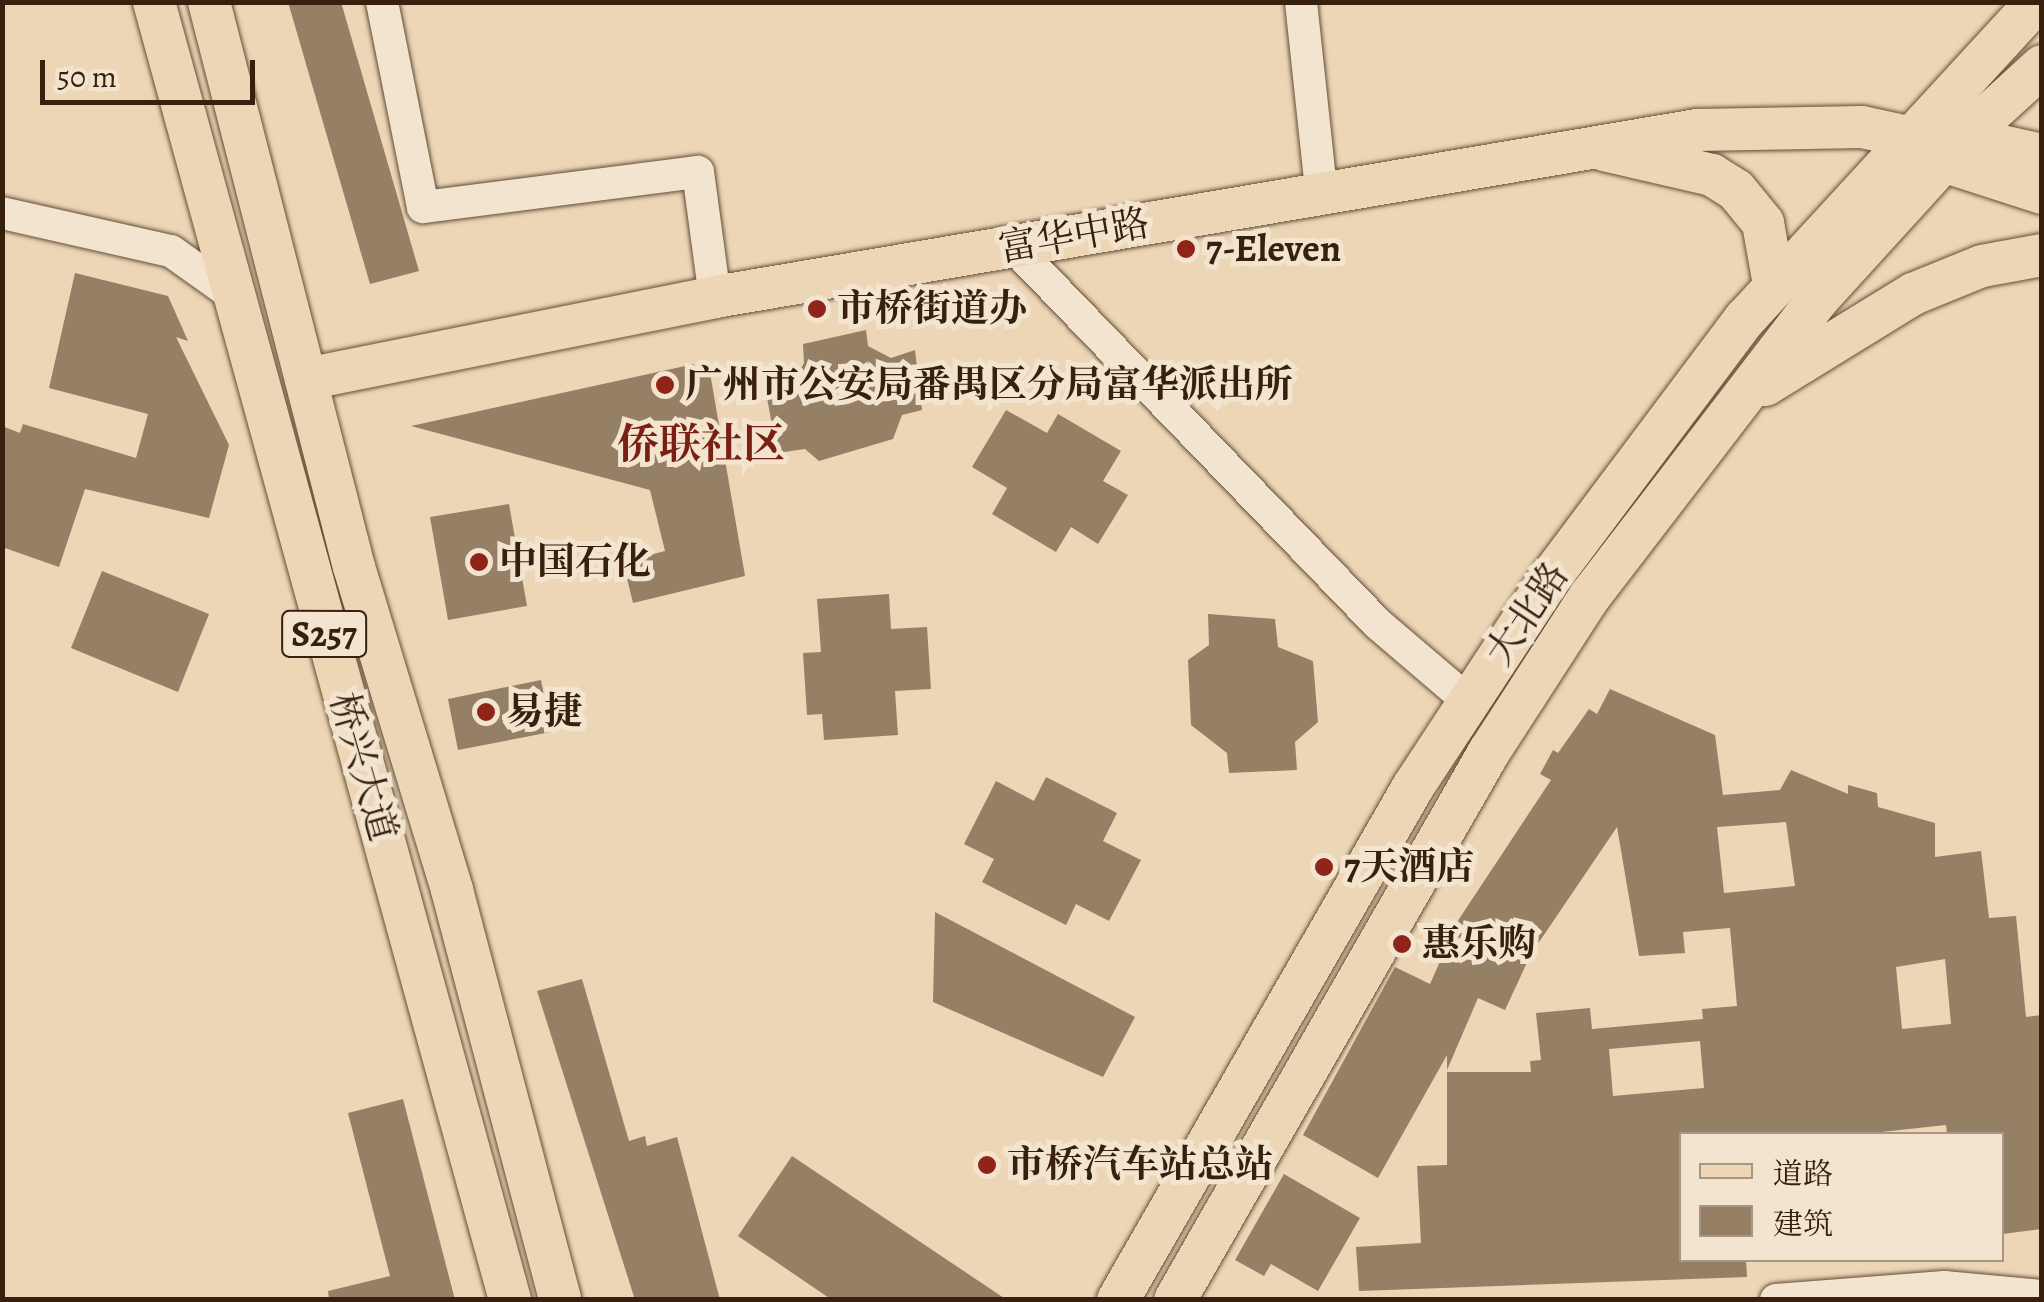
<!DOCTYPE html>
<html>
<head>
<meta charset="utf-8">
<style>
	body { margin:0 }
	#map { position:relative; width:2044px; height:1302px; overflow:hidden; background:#ecd6b6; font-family:Alegreya,"Noto Serif SC",serif }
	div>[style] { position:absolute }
	.building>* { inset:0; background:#957f65 }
	.roads { filter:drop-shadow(0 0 2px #644e37) drop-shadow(0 0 2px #644e37) }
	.minor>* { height:32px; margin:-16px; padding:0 16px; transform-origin:16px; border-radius:16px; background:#f3e4d0 }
	.major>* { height:42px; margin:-21px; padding:0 21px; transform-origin:21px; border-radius:21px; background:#ecd6b6 }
	.dots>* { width:28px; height:28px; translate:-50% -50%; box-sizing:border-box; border:5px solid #f3e4d0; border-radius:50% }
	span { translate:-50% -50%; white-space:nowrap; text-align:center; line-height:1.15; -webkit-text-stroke:10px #f3e4d0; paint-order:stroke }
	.shield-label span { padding:2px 8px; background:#f3e4d0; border:2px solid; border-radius:8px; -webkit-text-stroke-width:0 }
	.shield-label { font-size:35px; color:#37200d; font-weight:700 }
	.street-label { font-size:38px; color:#37200d }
	.poi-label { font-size:38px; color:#37200d; font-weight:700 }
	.left { translate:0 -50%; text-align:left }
	.quarter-label { font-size:42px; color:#7a1f14; font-weight:700 }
	.frame { position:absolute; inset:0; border:5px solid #37200d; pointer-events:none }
	.legend { position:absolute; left:1679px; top:1132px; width:325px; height:130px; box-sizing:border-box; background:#f3e4d0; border:2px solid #a89682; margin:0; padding:12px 18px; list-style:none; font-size:30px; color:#37200d }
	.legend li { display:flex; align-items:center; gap:20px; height:50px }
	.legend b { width:50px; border:2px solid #a89682 }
	.scale { position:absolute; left:40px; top:60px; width:215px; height:45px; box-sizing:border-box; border:5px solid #37200d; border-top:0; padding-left:12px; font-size:30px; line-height:35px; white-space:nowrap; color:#37200d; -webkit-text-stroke:8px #f3e4d0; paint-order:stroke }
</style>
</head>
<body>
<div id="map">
	<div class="building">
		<i style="clip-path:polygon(288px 2px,341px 2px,419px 271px,370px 284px)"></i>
		<i style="clip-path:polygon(75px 273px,168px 296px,188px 341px,176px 337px,229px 445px,209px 518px,85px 489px,59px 567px,2px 547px,2px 426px,20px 433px,23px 424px,136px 458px,148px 414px,49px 388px)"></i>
		<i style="clip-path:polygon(866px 330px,868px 346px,891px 358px,915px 350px,922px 410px,902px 415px,893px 439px,819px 461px,805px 449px,777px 453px,766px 392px,791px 386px,804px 363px,803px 344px)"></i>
		<i style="clip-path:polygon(708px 361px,745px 576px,633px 603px,623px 562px,665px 551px,650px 490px,411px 426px)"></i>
		<i style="clip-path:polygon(1006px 410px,1047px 433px,1058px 414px,1121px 451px,1103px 481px,1128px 495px,1098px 544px,1071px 527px,1056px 552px,992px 514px,1007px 488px,972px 467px)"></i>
		<i style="clip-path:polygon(509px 504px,527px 606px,448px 620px,430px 517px)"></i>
		<i style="clip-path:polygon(102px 571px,209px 614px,178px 692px,71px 648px)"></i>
		<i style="clip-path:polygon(889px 594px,891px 629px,927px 627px,931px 689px,895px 691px,898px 735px,824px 740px,822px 714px,807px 715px,803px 653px,821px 652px,817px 599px)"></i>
		<i style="clip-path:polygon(1208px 614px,1275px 619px,1278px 647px,1313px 661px,1318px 722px,1295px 742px,1297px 770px,1229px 773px,1227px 753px,1191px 725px,1188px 660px,1209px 645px)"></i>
		<i style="clip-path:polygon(541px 680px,551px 732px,458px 750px,448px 699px)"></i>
		<i style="clip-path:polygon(evenodd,1610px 689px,1715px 735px,1723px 795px,1780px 790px,1791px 770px,1848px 794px,1848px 785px,1877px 793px,1878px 807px,1935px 823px,1935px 857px,1981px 851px,1989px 918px,2016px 916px,2026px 1017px,2042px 1015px,2042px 1229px,2002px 1234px,2002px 1134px,1947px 1134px,1946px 1125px,1863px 1134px,1682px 1134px,1682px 1260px,1746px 1260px,1747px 1277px,1359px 1291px,1356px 1247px,1421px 1243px,1417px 1166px,1447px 1165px,1447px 1072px,1531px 1072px,1530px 1061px,1541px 1060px,1536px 1013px,1590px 1008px,1592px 1029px,1703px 1019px,1702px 1009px,1737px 1006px,1730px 928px,1683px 932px,1685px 953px,1639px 956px,1617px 827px,1531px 954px,1505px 1010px,1478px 998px,1447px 1070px,1447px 1055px,1378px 1178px,1303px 1135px,1395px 967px,1430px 984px,1459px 919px,1551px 780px,1540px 774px,1553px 750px,1558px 753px,1589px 709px,1597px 714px,1610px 689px,1786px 822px,1795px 886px,1724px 893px,1717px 827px,1786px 822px,1610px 689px,1945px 959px,1951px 1024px,1902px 1029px,1896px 967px,1945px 959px,1610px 689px,1700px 1041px,1704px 1088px,1613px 1096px,1609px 1049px,1700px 1041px)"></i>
		<i style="clip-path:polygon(1046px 777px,1117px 813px,1103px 841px,1141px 860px,1109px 921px,1076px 904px,1066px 925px,982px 882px,994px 859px,964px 844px,996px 781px,1034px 801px)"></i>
		<i style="clip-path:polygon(935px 912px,1135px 1017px,1103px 1077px,933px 1002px)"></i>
		<i style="clip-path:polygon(582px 979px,629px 1141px,645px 1136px,647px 1146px,677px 1137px,720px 1300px,635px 1300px,537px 991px)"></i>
		<i style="clip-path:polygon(403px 1099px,455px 1300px,329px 1300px,328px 1291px,390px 1276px,348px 1113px)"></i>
		<i style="clip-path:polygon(792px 1156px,1007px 1300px,832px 1300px,738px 1236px)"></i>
		<i style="clip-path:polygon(1284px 1174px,1360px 1218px,1318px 1291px,1271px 1264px,1264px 1276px,1235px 1260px)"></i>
	</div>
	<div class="roads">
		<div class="minor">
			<i style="left:382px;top:2px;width:209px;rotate:78.7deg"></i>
			<i style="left:423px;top:207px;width:277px;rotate:-7.3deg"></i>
			<i style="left:698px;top:172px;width:126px;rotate:82.3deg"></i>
			<i style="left:1301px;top:2px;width:189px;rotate:83.9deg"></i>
			<i style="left:2px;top:213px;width:173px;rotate:12.7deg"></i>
			<i style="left:171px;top:251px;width:81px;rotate:35.5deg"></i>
			<i style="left:1014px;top:247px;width:524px;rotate:46.01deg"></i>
			<i style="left:1378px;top:624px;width:118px;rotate:40.5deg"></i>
			<i style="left:1776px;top:1300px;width:169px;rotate:-4.4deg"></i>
			<i style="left:1944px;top:1287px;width:98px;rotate:5.2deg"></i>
		</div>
		<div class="major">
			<i style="left:154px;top:2px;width:1346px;rotate:74.66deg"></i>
			<i style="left:209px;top:2px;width:583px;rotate:75.61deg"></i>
			<i style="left:354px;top:567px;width:338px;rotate:73.1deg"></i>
			<i style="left:452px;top:890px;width:424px;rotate:75.2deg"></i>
			<i style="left:1948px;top:134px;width:96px;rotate:12.6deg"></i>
			<i style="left:1604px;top:150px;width:111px;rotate:13deg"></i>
			<i style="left:1712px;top:175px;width:28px;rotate:32deg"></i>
			<i style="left:1736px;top:190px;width:43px;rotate:50.7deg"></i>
			<i style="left:1763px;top:223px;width:63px;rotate:79.9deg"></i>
			<i style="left:306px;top:379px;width:417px;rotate:-11.3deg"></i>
			<i style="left:715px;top:297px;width:996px;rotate:-9.65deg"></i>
			<i style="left:1697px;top:130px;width:165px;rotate:-1deg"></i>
			<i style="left:1862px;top:127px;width:47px;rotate:12.3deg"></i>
			<i style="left:1908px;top:137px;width:42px;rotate:34.4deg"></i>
			<i style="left:1943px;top:161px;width:104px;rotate:17.9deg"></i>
			<i style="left:1765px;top:385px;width:174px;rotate:-31.6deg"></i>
			<i style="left:1913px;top:294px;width:74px;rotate:-22.1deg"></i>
			<i style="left:1982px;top:266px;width:61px;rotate:-10.4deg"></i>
			<i style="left:1118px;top:1300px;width:592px;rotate:-60.1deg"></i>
			<i style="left:1413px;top:787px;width:251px;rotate:-56.7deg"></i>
			<i style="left:1551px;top:577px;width:323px;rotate:-53.1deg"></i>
			<i style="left:1745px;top:319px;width:431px;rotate:-47.4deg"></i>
			<i style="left:1175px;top:1300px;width:632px;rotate:-60.19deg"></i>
			<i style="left:1489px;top:752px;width:186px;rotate:-57.1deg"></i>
			<i style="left:1590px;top:596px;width:373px;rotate:-52.5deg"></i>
			<i style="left:1817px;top:300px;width:226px;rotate:-47.7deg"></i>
			<i style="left:1969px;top:133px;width:99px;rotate:-42.5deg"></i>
		</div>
	</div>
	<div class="dots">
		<i style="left:1186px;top:249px;background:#8f2418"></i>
		<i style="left:817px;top:309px;background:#8f2418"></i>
		<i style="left:665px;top:385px;background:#8f2418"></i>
		<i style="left:479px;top:562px;background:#8f2418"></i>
		<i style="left:486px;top:712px;background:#8f2418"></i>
		<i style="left:1324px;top:867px;background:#8f2418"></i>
		<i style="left:1402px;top:944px;background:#8f2418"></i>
		<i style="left:987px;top:1165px;background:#8f2418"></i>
	</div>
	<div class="shield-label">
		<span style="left:324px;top:634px">S257</span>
	</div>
	<div class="street-label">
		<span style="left:1074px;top:236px;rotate:-10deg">富华中路</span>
		<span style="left:1527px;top:614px;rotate:-56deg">大北路</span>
		<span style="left:363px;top:767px;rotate:74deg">桥兴大道</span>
	</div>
	<div class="poi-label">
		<span class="left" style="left:1206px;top:249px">7-Eleven</span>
		<span class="left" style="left:837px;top:309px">市桥街道办</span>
		<span class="left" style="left:685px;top:385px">广州市公安局番禺区分局富华派出所</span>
		<span class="left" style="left:499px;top:562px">中国石化</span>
		<span class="left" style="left:506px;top:712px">易捷</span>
		<span class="left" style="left:1344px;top:867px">7天酒店</span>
		<span class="left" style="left:1422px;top:944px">惠乐购</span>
		<span class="left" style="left:1007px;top:1165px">市桥汽车站总站</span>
	</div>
	<div class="quarter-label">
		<span style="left:701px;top:444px">侨联社区</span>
	</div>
	<div class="frame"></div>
	<ul class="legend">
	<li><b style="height:12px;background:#ecd6b6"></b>道路</li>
	<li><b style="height:28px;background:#957f65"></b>建筑</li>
	</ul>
	<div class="scale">50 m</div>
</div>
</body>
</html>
